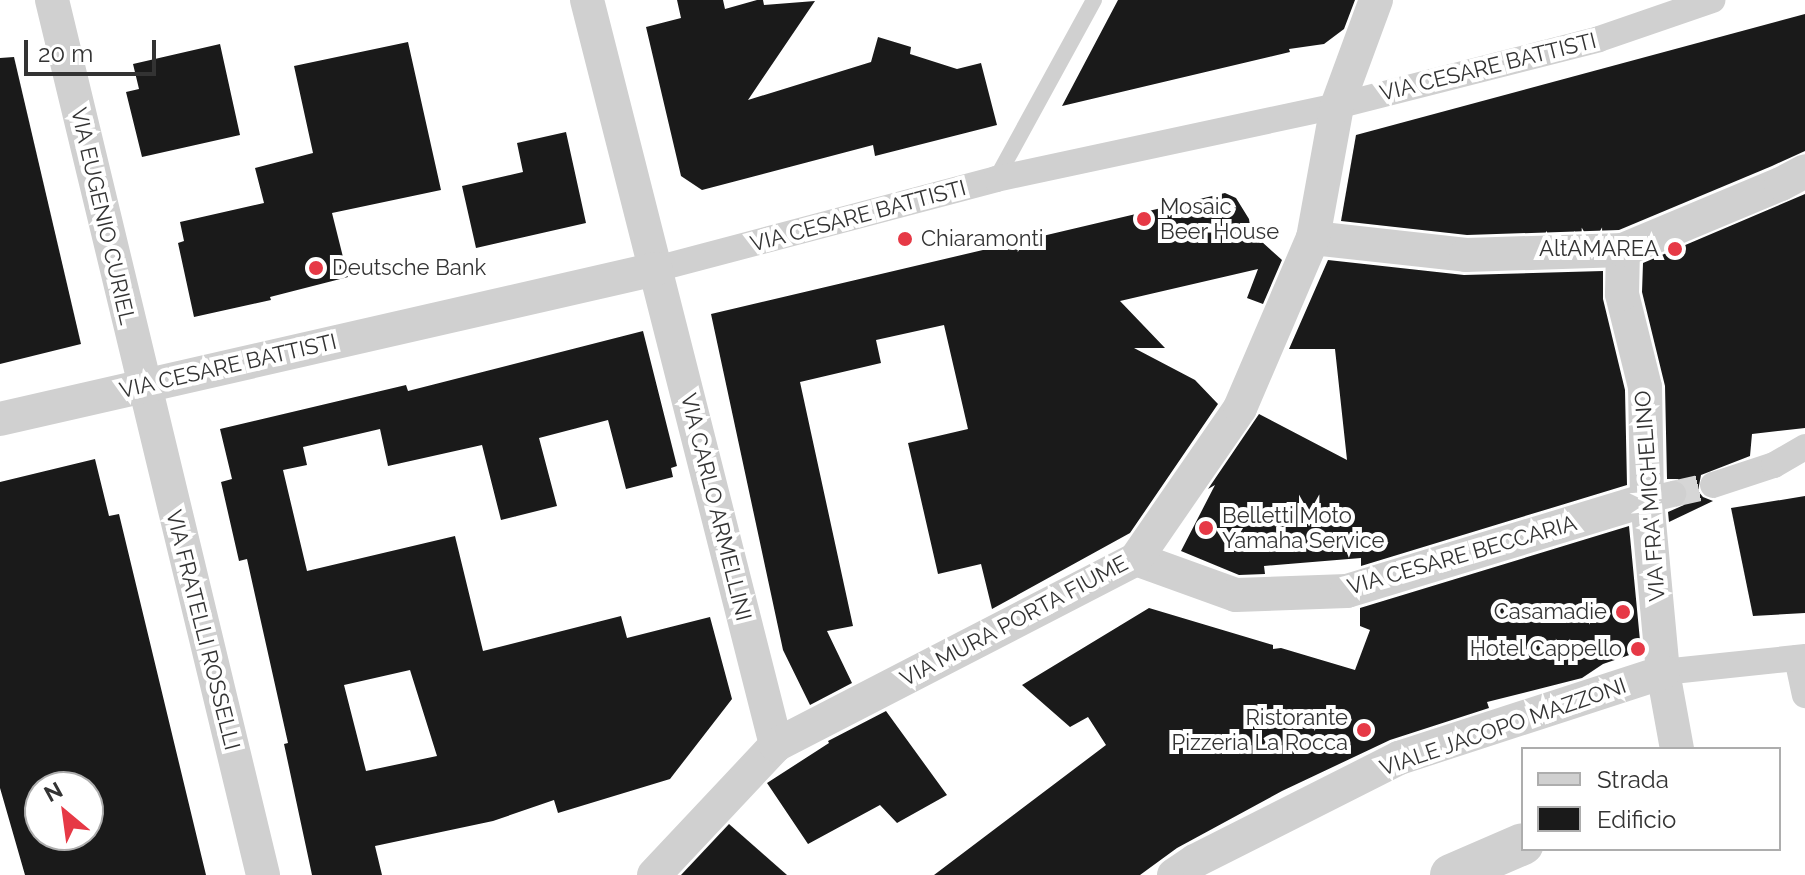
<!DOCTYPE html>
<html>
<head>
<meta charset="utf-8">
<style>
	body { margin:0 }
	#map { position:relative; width:1805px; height:875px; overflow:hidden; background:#fff; font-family:Raleway,sans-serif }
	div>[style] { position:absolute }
	.building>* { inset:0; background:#1a1a1a }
	.pedestrian-tunnel>* { height:26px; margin-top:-13px; transform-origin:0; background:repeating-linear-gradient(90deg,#d6d6d6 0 26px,transparent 0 39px) }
	.service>* { height:16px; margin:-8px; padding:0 8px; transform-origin:8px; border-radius:8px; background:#d0d0d0 }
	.pedestrian>* { height:26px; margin:-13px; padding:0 13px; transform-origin:13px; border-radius:13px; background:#d0d0d0 }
	.minor>* { height:34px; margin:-17px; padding:0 17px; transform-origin:17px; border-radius:17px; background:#d0d0d0 }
	.tertiary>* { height:42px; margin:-21px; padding:0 21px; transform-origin:21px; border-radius:21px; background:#d0d0d0 }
	.dots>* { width:22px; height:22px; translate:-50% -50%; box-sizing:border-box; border:4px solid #fff; border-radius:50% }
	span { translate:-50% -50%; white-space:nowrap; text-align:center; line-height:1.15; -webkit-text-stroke:8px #fff; paint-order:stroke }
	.street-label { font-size:22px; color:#333 }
	.poi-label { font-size:22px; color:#333 }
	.left { translate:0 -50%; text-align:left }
	.right { translate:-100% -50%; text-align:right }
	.legend { position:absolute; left:1521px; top:747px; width:260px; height:104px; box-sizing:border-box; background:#fff; border:2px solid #adadad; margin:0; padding:10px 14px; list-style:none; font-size:24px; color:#333 }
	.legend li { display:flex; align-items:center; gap:16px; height:40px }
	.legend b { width:40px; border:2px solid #adadad }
	.north { position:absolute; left:24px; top:771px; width:80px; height:80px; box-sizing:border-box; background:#fff; border:2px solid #adadad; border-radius:50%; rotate:331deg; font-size:22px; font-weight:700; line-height:32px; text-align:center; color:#333 }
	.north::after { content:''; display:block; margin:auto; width:28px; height:36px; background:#e63946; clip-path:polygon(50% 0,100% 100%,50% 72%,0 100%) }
	.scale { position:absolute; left:24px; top:40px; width:132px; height:36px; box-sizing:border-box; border:4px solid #333; border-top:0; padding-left:10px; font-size:24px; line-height:28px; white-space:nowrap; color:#333; -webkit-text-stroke:6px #fff; paint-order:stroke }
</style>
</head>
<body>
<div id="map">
	<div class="building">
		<i style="clip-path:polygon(677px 0,723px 0,725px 9px,757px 0,763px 0,764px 5px,815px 1px,748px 100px,871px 62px,878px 37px,911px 47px,910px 54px,957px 69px,981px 63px,997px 125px,875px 156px,873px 145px,702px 190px,681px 176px,646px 27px,681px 18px)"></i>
		<i style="clip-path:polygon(1118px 0,1355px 0,1344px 29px,1324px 44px,1289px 49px,1290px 52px,1062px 106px)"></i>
		<i style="clip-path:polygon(1805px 14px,1805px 151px,1772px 166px,1619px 230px,1467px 235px,1341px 221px,1356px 135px)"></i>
		<i style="clip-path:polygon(408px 42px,441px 190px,332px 213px,348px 277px,270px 297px,271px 300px,194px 317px,178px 243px,184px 241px,180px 222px,264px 203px,255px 168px,313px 153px,294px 66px)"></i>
		<i style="clip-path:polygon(220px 44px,240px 135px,142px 157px,126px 92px,139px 89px,133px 64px)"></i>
		<i style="clip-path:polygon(14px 57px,81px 344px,0 364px,0 58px)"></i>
		<i style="clip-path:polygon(566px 132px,586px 223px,476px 248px,462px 186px,523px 172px,517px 143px)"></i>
		<i style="clip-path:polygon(1225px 193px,1236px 198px,1249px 219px,1251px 232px,1282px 260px,1263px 304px,1247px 298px,1258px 269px,1120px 301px,1165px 348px,1134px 348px,1195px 380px,1218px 404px,1130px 533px,992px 609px,981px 564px,938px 574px,908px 443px,968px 429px,944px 325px,876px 340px,881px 363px,800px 382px,853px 626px,827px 631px,852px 683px,810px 705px,783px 650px,711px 314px)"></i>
		<i style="clip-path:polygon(1805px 194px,1805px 428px,1752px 434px,1750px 456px,1701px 475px,1698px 491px,1703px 497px,1713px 501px,1669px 522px,1668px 512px,1684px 505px,1689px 491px,1678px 479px,1667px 479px,1665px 386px,1642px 292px,1643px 263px)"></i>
		<i style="clip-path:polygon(1328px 260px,1464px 275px,1603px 271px,1603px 299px,1625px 390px,1627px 485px,1361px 566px,1361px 558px,1264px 566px,1265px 574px,1239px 575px,1181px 551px,1215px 485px,1208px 489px,1259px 414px,1347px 460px,1335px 349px,1289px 349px)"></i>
		<i style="clip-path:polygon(evenodd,643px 331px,677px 466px,671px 468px,673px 477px,626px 489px,608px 420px,539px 438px,557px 506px,501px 520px,482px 445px,388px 466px,380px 429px,303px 447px,307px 465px,283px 470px,307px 571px,455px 536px,483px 651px,621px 616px,627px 638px,710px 617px,732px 699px,670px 779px,558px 813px,554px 800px,493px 821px,375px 846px,382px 875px,312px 875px,284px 744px,288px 743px,247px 559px,239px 561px,221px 482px,232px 479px,220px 429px,406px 385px,408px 391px,643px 331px,410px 670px,437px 756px,366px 771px,344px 685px,410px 670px)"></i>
		<i style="clip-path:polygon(evenodd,95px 459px,109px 516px,119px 514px,206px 875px,25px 875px,0 788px,0 482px,95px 459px,40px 787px,88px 787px,88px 835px,40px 835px,40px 787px)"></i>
		<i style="clip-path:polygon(1805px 496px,1805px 613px,1753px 616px,1731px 508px)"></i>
		<i style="clip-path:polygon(1629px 526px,1641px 651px,1603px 664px,1582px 678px,1487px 702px,1489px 708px,1390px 740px,1282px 791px,1177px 848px,1140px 875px,934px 875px,1106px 745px,1088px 717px,1070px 727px,1022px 685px,1149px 608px,1273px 645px,1273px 649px,1281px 648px,1355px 670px,1370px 630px,1360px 626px,1360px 608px)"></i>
		<i style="clip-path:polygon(886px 711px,947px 795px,897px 823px,880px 805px,808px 844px,767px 783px,829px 743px,828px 741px)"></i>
		<i style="clip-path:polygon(729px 824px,787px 875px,681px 875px)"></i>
	</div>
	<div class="pedestrian-tunnel">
		<i style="left:1673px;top:494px;width:41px;rotate:-12.7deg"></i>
	</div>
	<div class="service">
		<i style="left:996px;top:179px;width:204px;rotate:-61.3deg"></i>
	</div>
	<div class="pedestrian">
		<i style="left:656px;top:269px;width:352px;rotate:-14.8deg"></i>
		<i style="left:996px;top:179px;width:349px;rotate:-12.1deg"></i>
		<i style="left:1337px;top:106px;width:270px;rotate:-14.3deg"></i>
		<i style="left:1599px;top:39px;width:120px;rotate:-19deg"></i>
		<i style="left:1713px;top:485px;width:64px;rotate:-18.2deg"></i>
		<i style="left:1774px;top:465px;width:36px;rotate:-30deg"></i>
		<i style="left:1647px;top:500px;width:27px;rotate:-13deg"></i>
		<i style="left:1797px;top:658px;width:38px;rotate:78deg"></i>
		<i style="left:1663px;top:672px;width:143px;rotate:-6deg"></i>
	</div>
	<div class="minor">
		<i style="left:52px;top:0;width:900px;rotate:76.44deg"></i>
		<i style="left:587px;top:0;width:769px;rotate:75.76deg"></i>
		<i style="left:1313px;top:238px;width:154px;rotate:6.3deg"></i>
		<i style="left:1466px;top:255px;width:157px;rotate:-1.8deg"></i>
		<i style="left:0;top:419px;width:673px;rotate:-12.88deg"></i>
		<i style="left:1136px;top:559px;width:106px;rotate:19.8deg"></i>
		<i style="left:1236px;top:595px;width:111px;rotate:-2.1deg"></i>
		<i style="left:1347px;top:591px;width:313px;rotate:-16.9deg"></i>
		<i style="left:1677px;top:749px;width:78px;rotate:-100.3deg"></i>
		<i style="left:1663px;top:672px;width:173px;rotate:-95.3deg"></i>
		<i style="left:1647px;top:500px;width:113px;rotate:-91deg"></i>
		<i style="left:1645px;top:387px;width:96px;rotate:-103.9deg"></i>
		<i style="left:1622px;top:294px;width:44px;rotate:-88.7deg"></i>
		<i style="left:1623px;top:250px;width:171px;rotate:-22.7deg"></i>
		<i style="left:1781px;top:184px;width:27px;rotate:-28deg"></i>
		<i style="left:654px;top:875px;width:178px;rotate:-46.8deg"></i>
		<i style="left:776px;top:745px;width:405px;rotate:-27.3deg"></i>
		<i style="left:1136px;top:559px;width:183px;rotate:-55.4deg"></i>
		<i style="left:1240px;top:408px;width:185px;rotate:-66.8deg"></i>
		<i style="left:1313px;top:238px;width:134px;rotate:-79.7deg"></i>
		<i style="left:1337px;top:106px;width:113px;rotate:-69.8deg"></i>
		<i style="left:1174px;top:875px;width:25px;rotate:-34deg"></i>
		<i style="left:1195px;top:861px;width:229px;rotate:-26.8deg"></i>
		<i style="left:1399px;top:758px;width:278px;rotate:-18deg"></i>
	</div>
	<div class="tertiary">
		<i style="left:1451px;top:875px;width:78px;rotate:-23.3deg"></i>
	</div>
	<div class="dots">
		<i style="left:1144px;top:219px;background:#e63946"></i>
		<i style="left:905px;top:239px;background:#e63946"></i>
		<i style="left:1675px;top:249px;background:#e63946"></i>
		<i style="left:316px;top:268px;background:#e63946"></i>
		<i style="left:1206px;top:528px;background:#e63946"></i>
		<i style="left:1623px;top:612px;background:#e63946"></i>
		<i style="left:1638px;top:649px;background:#e63946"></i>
		<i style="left:1364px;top:730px;background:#e63946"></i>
	</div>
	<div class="street-label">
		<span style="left:1488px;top:67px;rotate:-14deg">VIA CESARE BATTISTI</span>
		<span style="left:103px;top:216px;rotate:77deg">VIA EUGENIO CURIEL</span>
		<span style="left:858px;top:216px;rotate:-15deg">VIA CESARE BATTISTI</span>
		<span style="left:228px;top:366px;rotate:-13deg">VIA CESARE BATTISTI</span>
		<span style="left:1650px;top:496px;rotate:-94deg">VIA FRA' MICHELINO</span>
		<span style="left:716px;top:507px;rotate:76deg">VIA CARLO ARMELLINI</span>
		<span style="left:1462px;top:555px;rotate:-16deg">VIA CESARE BECCARIA</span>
		<span style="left:1014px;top:621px;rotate:-28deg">VIA MURA PORTA FIUME</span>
		<span style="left:203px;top:630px;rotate:76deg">VIA FRATELLI ROSSELLI</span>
		<span style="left:1503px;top:727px;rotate:-19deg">VIALE JACOPO MAZZONI</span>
	</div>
	<div class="poi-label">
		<span class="left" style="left:1160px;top:219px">Mosaic<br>Beer House</span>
		<span class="left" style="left:921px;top:239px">Chiaramonti</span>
		<span class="right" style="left:1659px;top:249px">AltAMAREA</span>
		<span class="left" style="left:332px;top:268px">Deutsche Bank</span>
		<span class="left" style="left:1222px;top:528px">Belletti Moto<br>Yamaha Service</span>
		<span class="right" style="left:1607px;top:612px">Casamadie</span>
		<span class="right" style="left:1622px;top:649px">Hotel Cappello</span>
		<span class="right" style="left:1348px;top:730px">Ristorante<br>Pizzeria La Rocca</span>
	</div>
	<ul class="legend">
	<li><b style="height:10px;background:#d0d0d0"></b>Strada</li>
	<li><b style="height:22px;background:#1a1a1a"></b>Edificio</li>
	</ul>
	<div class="north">N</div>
	<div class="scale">20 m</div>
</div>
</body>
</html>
